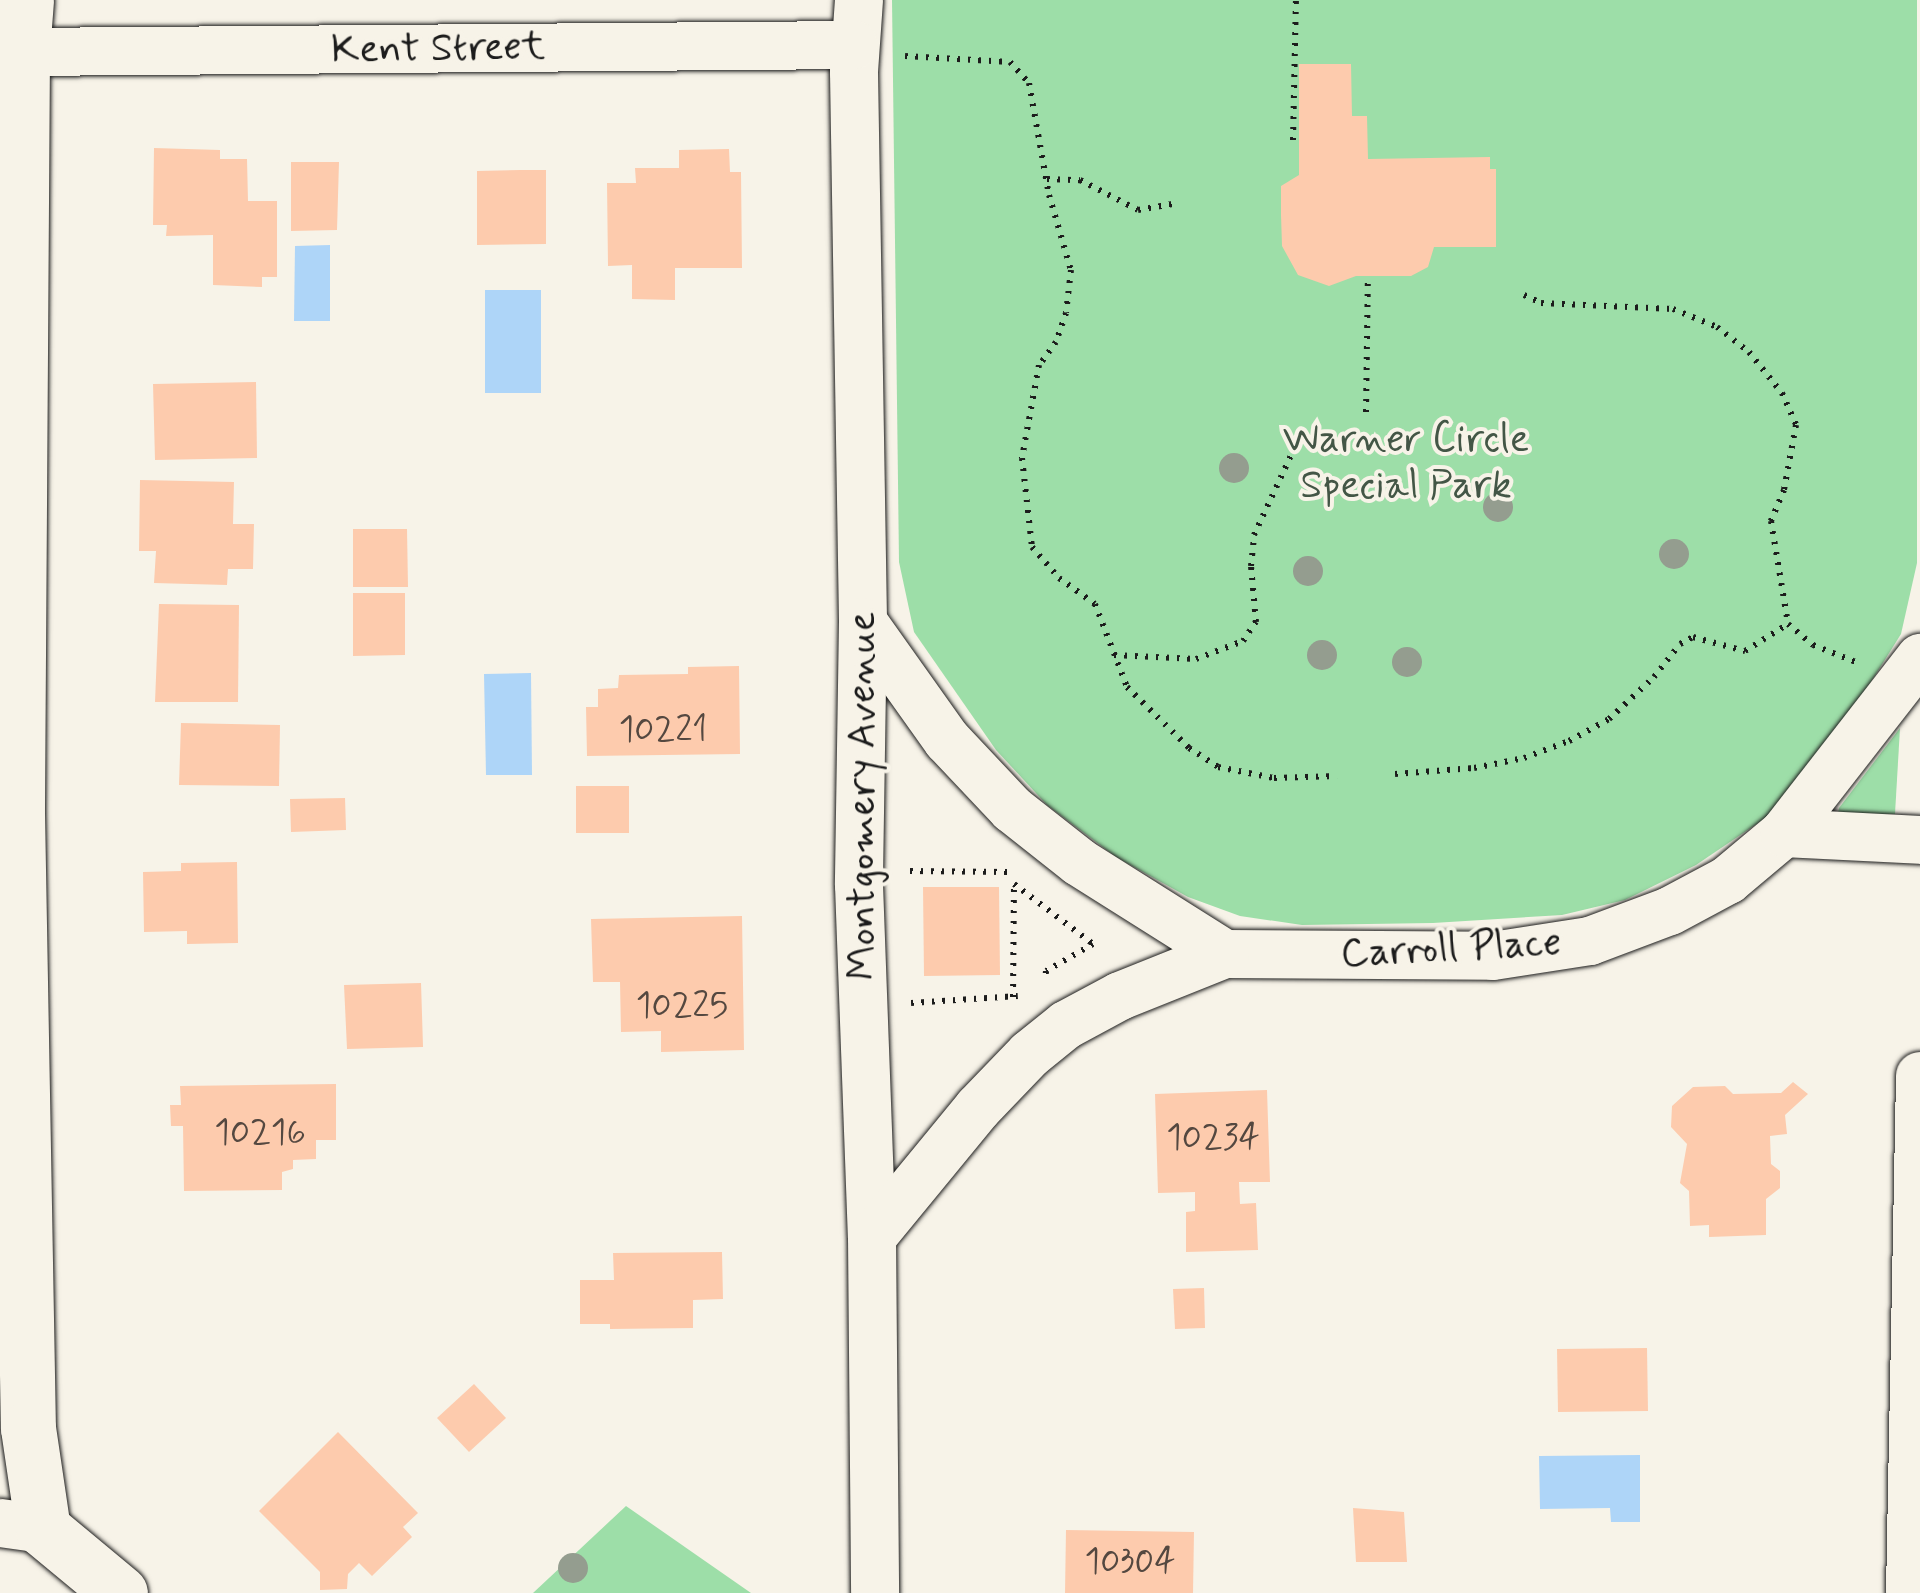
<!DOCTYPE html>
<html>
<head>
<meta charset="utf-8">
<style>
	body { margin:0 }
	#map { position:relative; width:1920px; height:1593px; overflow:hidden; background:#f7f3e8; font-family:Mynerve,sans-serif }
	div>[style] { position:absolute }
	.green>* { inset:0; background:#9ddea8 }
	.water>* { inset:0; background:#aed5f8 }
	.building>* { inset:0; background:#fdcbad }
	.path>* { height:6px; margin-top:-3px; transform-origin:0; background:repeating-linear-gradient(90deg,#1c1c1c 0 2.5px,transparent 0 10.5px) }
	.roads { filter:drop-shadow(0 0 2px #1c1c1c) drop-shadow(0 0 2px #1c1c1c) }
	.minor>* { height:48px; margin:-24px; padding:0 24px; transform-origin:24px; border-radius:24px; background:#f7f3e8 }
	.tertiary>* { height:55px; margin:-27.5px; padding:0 27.5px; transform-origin:27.5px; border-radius:27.5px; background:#f7f3e8 }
	.trees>* { width:30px; height:30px; margin:-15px; border-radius:50%; background:#949d8f }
	span { translate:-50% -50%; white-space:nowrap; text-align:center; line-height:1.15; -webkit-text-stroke:8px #f7f3e8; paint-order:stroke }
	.number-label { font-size:35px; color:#544840 }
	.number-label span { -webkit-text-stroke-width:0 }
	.street-label { font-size:40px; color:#1c1c1c }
	.park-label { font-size:40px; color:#435646 }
</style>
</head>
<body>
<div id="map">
	<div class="green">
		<i style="clip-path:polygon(892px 0,1917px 0,1917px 563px,1901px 634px,1824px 757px,1764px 819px,1696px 865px,1625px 900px,1562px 915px,1433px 923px,1302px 925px,1240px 916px,1188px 897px,1116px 857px,1047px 805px,996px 750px,914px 632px,899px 562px)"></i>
		<i style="clip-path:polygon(1900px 728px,1895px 814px,1838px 814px,1839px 808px)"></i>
		<i style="clip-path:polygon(626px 1506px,751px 1593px,533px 1593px)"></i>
	</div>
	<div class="water">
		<i style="clip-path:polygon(330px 245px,330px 321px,294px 321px,295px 246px)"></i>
		<i style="clip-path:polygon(485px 290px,541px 290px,541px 393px,485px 393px)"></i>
		<i style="clip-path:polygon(531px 673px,532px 775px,486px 775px,484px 674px)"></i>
		<i style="clip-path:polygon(1640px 1455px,1640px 1522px,1611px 1522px,1610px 1508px,1540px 1509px,1539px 1456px)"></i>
	</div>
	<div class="building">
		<i style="clip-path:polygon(1299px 64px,1351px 64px,1352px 116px,1367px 116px,1368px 159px,1490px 157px,1490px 169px,1496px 169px,1496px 247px,1434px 247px,1428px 267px,1411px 276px,1356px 276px,1329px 286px,1298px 275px,1282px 246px,1281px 215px,1281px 186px,1299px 175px)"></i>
		<i style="clip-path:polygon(154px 148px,220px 150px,220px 159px,247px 159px,248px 201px,277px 201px,277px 277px,262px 277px,262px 287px,213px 285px,213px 235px,166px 236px,167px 225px,153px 225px)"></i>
		<i style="clip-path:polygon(729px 149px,730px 172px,741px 172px,742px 268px,675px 268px,675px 300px,632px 299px,632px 265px,608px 266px,607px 183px,636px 183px,635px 168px,679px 168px,679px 150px)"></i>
		<i style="clip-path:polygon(291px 162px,339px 162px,337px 230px,291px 231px)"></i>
		<i style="clip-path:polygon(520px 170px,546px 170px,546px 244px,477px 245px,477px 171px)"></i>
		<i style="clip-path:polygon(256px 382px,257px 458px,155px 460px,153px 384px)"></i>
		<i style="clip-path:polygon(140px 480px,234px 482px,233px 524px,254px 524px,253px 569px,228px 569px,227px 585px,154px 583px,156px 551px,139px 551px)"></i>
		<i style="clip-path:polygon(353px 529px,407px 529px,408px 587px,353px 587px)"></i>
		<i style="clip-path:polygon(353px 593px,405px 593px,405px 655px,353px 656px)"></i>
		<i style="clip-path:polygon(159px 604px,239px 605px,238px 702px,155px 702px)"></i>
		<i style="clip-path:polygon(739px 666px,740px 754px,587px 756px,586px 707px,598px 707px,598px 689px,618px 688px,619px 675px,688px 674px,688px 667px)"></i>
		<i style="clip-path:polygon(181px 723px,280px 725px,279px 786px,179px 785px)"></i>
		<i style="clip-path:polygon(576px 786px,629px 786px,629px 833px,576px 833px)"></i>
		<i style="clip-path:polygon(345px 798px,346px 830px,291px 832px,290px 799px)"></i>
		<i style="clip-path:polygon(237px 862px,238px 943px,187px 944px,187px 931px,144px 932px,143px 872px,181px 871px,181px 863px)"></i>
		<i style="clip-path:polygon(923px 887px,999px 887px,1000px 975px,924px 976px)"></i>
		<i style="clip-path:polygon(742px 916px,744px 1050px,661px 1052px,661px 1031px,621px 1032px,620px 982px,593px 982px,591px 919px)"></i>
		<i style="clip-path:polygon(421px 983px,423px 1047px,347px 1049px,344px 985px)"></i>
		<i style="clip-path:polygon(1793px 1082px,1808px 1094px,1785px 1115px,1787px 1134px,1770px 1136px,1771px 1164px,1780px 1171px,1780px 1188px,1766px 1199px,1766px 1235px,1709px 1237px,1709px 1225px,1690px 1226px,1689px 1191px,1680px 1183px,1687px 1144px,1671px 1127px,1672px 1106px,1693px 1087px,1725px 1086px,1733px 1094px,1781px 1093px)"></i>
		<i style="clip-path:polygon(336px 1084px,336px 1140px,316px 1140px,316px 1159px,293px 1160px,293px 1169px,282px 1172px,282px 1190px,184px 1191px,183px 1126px,171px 1126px,170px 1105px,181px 1105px,180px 1086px)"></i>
		<i style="clip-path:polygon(1267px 1090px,1270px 1182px,1239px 1182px,1240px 1204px,1256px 1203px,1258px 1250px,1186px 1252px,1186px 1212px,1195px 1211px,1195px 1192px,1158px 1193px,1155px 1094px)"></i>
		<i style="clip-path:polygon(722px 1252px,723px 1299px,693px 1300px,693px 1328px,610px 1329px,610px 1324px,580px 1324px,580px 1280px,614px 1280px,613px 1253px)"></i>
		<i style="clip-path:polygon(1204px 1288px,1205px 1328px,1175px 1329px,1173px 1289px)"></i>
		<i style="clip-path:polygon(1647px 1348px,1648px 1411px,1558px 1412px,1557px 1349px)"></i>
		<i style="clip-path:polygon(474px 1384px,506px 1418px,469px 1452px,437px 1418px)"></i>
		<i style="clip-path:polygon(338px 1432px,418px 1513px,403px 1527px,412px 1537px,372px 1576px,359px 1563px,348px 1574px,347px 1589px,320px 1590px,320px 1572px,259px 1511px)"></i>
		<i style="clip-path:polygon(1353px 1508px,1404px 1512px,1407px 1562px,1356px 1562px)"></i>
		<i style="clip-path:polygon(1066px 1530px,1194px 1532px,1193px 1593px,1065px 1593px)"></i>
	</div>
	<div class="path">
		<i style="left:905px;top:56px;width:105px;rotate:3.3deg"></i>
		<i style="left:1010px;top:62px;width:28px;rotate:48deg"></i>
		<i style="left:1029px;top:83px;width:114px;rotate:79.9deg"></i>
		<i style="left:1049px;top:195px;width:78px;rotate:73.7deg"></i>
		<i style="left:1071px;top:270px;width:43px;rotate:96.6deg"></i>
		<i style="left:1066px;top:313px;width:31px;rotate:109deg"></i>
		<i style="left:1056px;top:342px;width:29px;rotate:126deg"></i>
		<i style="left:1039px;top:365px;width:95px;rotate:100.4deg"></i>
		<i style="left:1022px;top:458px;width:90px;rotate:83.6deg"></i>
		<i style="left:1032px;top:547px;width:41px;rotate:48.9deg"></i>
		<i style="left:1059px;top:578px;width:44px;rotate:35.8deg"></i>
		<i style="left:1095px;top:604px;width:89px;rotate:68.9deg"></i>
		<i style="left:1127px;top:687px;width:87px;rotate:44.5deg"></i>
		<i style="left:1189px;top:748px;width:35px;rotate:33deg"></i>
		<i style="left:1218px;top:767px;width:57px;rotate:11.1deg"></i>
		<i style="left:1274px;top:778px;width:63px;rotate:-1.8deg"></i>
		<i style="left:1293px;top:140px;width:140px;rotate:-88.8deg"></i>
		<i style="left:1047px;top:179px;width:33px;rotate:2deg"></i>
		<i style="left:1080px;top:180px;width:65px;rotate:27.3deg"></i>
		<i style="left:1138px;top:210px;width:35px;rotate:-10deg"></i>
		<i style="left:1524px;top:295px;width:19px;rotate:25deg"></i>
		<i style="left:1541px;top:303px;width:132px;rotate:2.6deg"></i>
		<i style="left:1673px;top:309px;width:48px;rotate:22.2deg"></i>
		<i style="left:1717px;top:327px;width:41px;rotate:38deg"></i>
		<i style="left:1749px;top:352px;width:53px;rotate:51.2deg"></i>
		<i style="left:1782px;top:393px;width:35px;rotate:66deg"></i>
		<i style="left:1796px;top:425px;width:66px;rotate:100.5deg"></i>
		<i style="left:1784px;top:490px;width:34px;rotate:113deg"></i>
		<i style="left:1771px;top:521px;width:104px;rotate:80.6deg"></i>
		<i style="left:1788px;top:624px;width:33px;rotate:40deg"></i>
		<i style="left:1813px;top:645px;width:46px;rotate:21.6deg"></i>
		<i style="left:1366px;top:412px;width:136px;rotate:-89.2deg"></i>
		<i style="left:1114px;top:655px;width:82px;rotate:2.8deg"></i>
		<i style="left:1196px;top:659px;width:50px;rotate:-21deg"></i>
		<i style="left:1243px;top:641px;width:23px;rotate:-56deg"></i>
		<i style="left:1256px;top:622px;width:56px;rotate:-95.1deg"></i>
		<i style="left:1251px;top:566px;width:31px;rotate:-84deg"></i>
		<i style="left:1254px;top:535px;width:105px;rotate:-65.1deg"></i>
		<i style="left:1395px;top:774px;width:79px;rotate:-4.3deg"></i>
		<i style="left:1474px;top:768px;width:51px;rotate:-11.3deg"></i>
		<i style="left:1524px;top:758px;width:48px;rotate:-20.7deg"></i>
		<i style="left:1569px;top:741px;width:46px;rotate:-28.8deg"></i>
		<i style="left:1609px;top:719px;width:62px;rotate:-43deg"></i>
		<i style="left:1654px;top:677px;width:42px;rotate:-51.8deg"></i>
		<i style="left:1680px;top:644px;width:15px;rotate:-28deg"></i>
		<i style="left:1693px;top:637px;width:54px;rotate:15.1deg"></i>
		<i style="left:1745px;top:651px;width:51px;rotate:-32.1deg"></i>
		<i style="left:910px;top:871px;width:98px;rotate:0.6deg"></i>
		<i style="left:1014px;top:884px;width:99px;rotate:37.2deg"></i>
		<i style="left:1093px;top:944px;width:54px;rotate:150.1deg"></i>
		<i style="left:1046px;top:971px;width:10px;rotate:96deg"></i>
		<i style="left:1013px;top:997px;width:114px;rotate:-89.5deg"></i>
		<i style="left:911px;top:1003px;width:107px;rotate:-3.7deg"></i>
	</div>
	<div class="roads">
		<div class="minor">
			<i style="left:859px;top:0;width:72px;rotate:94deg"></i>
			<i style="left:854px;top:72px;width:550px;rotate:89.06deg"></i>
			<i style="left:863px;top:622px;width:263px;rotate:90.9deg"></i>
			<i style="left:859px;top:885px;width:352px;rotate:87.9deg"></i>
			<i style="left:872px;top:1237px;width:356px;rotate:89.5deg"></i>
			<i style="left:22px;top:52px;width:832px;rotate:-0.48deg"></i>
			<i style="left:863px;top:622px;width:145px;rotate:54.6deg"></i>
			<i style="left:947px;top:740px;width:95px;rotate:46.7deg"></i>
			<i style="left:1012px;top:809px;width:85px;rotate:38.3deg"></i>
			<i style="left:1079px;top:862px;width:173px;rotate:32.2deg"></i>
			<i style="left:1225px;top:954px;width:268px;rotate:0.4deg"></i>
			<i style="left:1493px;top:956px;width:98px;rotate:-8.8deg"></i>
			<i style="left:1590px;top:941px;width:85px;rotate:-20.6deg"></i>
			<i style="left:1670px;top:911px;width:66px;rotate:-28.1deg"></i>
			<i style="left:1728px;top:880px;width:73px;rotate:-40deg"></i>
			<i style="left:1784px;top:833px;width:222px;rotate:-52.1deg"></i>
			<i style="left:1784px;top:833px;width:136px;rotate:2.9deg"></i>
			<i style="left:872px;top:1237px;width:167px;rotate:-50.6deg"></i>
			<i style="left:978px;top:1108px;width:75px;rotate:-46.1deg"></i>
			<i style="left:1030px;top:1054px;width:46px;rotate:-38.9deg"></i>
			<i style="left:1066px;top:1025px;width:61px;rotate:-28.2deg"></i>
			<i style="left:1120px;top:996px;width:113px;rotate:-21.8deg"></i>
			<i style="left:0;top:1523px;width:43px;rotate:7.9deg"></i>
			<i style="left:1910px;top:1593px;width:517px;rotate:-88.89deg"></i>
		</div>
		<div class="tertiary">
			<i style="left:26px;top:0;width:52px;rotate:94.4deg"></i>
			<i style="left:22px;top:52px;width:761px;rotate:90.38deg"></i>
			<i style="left:17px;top:813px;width:615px;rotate:88.98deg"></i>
			<i style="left:28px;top:1428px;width:102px;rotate:81.6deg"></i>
			<i style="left:43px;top:1529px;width:100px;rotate:39.7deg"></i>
		</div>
	</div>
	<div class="trees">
		<i style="left:1234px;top:468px"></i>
		<i style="left:1498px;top:507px"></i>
		<i style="left:1674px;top:554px"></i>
		<i style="left:1308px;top:571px"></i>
		<i style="left:1322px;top:655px"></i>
		<i style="left:1407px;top:662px"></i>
		<i style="left:573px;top:1568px"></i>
	</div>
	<div class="number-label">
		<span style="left:663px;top:730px">10221</span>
		<span style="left:682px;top:1006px">10225</span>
		<span style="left:260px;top:1133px">10216</span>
		<span style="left:1213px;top:1138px">10234</span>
		<span style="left:1130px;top:1562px">10304</span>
	</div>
	<div class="street-label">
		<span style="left:438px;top:49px;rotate:-1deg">Kent Street</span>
		<span style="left:863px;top:796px;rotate:-90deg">Montgomery Avenue</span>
		<span style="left:1451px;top:949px;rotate:-3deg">Carroll Place</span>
	</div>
	<div class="park-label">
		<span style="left:1406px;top:463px">Warner Circle<br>Special Park</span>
	</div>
</div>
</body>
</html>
